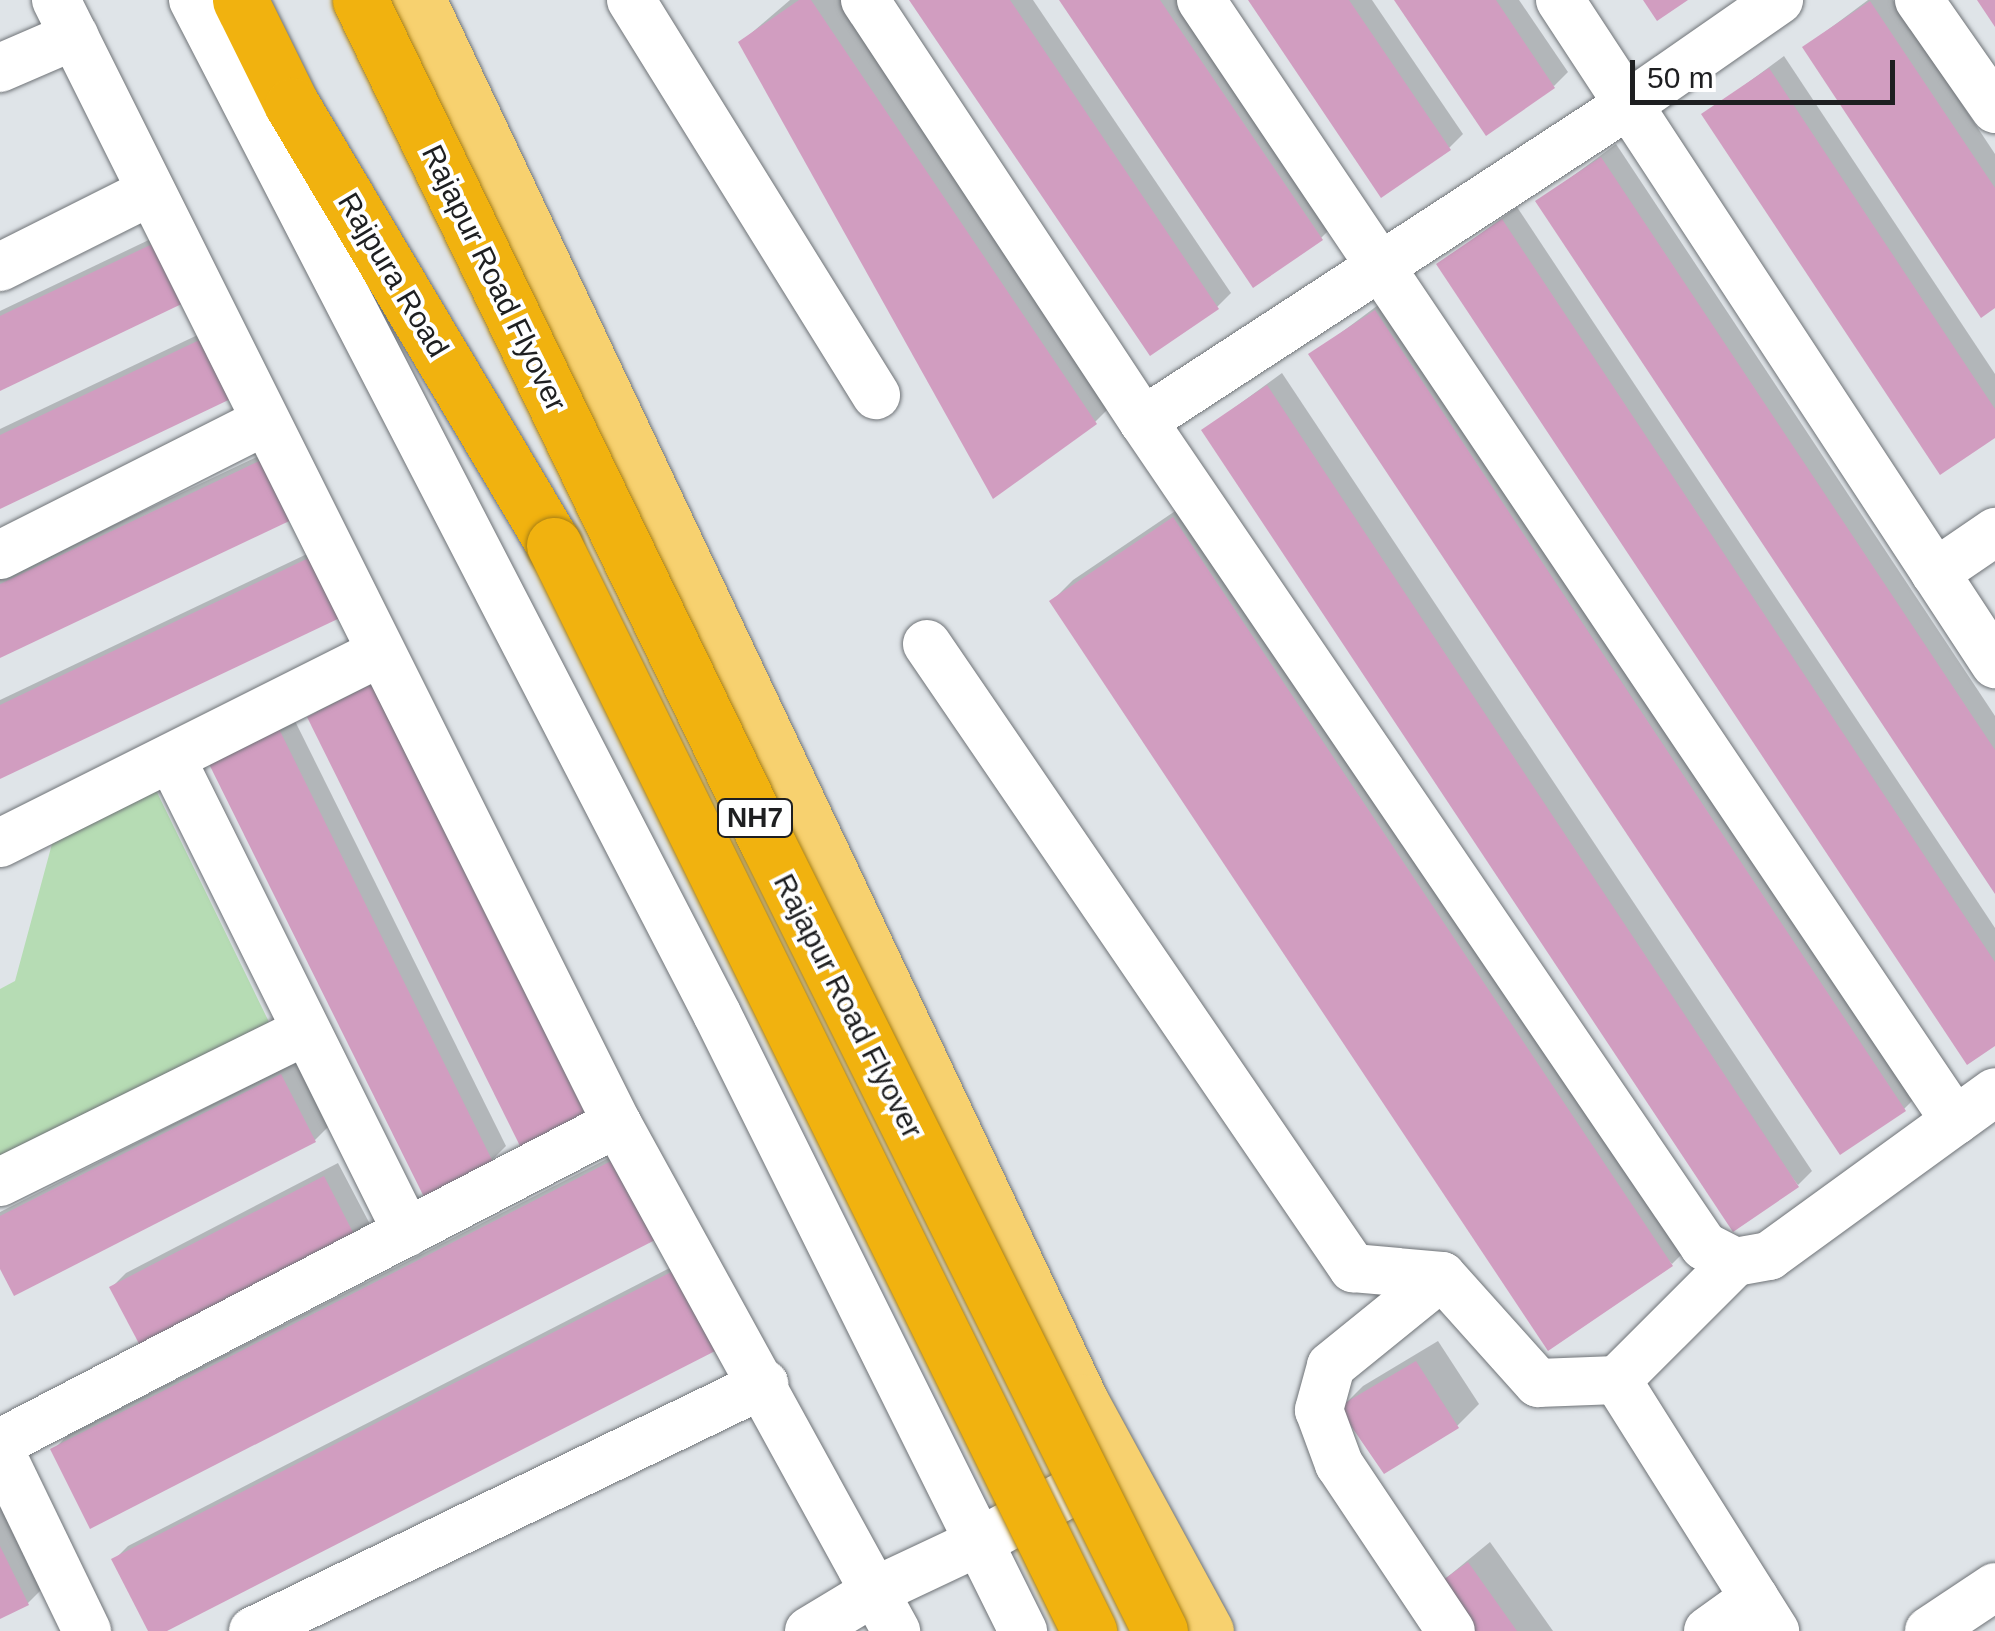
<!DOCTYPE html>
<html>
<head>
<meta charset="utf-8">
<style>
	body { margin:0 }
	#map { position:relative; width:1995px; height:1631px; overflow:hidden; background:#dfe4e8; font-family:Arial,sans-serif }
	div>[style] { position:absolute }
	.green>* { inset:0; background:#b6dcb4 }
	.shadow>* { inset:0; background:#0003 }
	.building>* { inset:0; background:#d19dc0 }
	.roads { filter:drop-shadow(0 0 2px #6f7377) drop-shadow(0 0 2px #6f7377) }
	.minor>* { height:48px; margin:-24px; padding:0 24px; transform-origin:24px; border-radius:24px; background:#fff }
	.major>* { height:55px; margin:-27.5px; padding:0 27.5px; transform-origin:27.5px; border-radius:27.5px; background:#f7d16f }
	.highway>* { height:55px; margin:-27.5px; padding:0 27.5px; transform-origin:27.5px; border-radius:27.5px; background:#f1b20f }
	.bridges { filter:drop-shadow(0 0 2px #a77f15) drop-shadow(0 0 2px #a77f15) }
	.highway-bridge>* { height:55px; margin:-27.5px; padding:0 27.5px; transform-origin:27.5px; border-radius:27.5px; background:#f1b20f }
	span { translate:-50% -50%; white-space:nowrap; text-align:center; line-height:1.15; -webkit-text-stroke:8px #fff; paint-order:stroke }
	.shield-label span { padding:2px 8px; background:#fff; border:2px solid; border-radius:8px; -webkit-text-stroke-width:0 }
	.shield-label { font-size:28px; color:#1e1f21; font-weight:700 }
	.street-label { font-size:30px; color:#1e1f21 }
	.scale { position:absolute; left:1630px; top:60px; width:265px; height:45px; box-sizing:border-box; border:5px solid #1e1f21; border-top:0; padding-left:12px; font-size:30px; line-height:35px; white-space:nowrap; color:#1e1f21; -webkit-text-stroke:8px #fff; paint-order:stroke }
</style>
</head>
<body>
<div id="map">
	<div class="green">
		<i style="clip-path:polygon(152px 782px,269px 1022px,0 1159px,0 989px,15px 981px,56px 829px)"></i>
	</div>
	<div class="shadow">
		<i style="clip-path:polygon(790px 0,858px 0,1123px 394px,1095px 422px,741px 42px)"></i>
		<i style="clip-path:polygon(912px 0,1033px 0,1231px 293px,1217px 307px)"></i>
		<i style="clip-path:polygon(1062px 0,1183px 0,1335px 224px,1321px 238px)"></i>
		<i style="clip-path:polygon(1251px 0,1372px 0,1463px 134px,1449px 148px)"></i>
		<i style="clip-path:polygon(1398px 0,1519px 0,1568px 72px,1554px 86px)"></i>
		<i style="clip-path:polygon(1868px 0,1893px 0,1995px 154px,1995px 305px,1805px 47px)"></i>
		<i style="clip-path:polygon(1784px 56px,1995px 374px,1995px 435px,1704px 115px)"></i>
		<i style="clip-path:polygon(1616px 144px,1995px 716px,1995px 890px,1538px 202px)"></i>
		<i style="clip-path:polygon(1517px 207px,1995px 928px,1995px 1043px,1439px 264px)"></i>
		<i style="clip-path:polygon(178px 226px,0 387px,0 311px)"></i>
		<i style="clip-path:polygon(1389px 297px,1918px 1095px,1904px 1109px,1311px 355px)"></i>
		<i style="clip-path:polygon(227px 321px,0 506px,0 429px)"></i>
		<i style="clip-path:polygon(1282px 373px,1812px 1171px,1798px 1185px,1204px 430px)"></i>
		<i style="clip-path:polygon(288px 442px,0 656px,0 579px)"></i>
		<i style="clip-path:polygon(1196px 497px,1693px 1243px,1672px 1264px,1052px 601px,1073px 580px)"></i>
		<i style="clip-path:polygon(330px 543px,342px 614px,0 777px,0 700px)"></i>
		<i style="clip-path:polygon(390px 670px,604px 1100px,310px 718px,324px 704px)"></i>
		<i style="clip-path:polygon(293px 717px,506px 1146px,492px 1160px,212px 764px)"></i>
		<i style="clip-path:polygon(296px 1062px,329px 1126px,315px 1140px,0 1264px,0 1212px)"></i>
		<i style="clip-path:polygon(634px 1145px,672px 1222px,53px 1450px,67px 1436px)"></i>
		<i style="clip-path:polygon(338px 1163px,372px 1228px,358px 1242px,112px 1287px,126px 1273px)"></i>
		<i style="clip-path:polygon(695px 1255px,162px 1631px,151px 1631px,114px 1560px,128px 1546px)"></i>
		<i style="clip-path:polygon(1438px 1341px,1479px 1404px,1457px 1426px,1342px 1407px,1363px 1386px)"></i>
		<i style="clip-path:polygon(0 1505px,42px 1589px,28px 1603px,0 1617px)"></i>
		<i style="clip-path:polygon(1490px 1542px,1553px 1631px,1455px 1631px,1428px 1593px)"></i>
	</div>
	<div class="building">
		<i style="clip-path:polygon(799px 0,811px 0,1097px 424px,993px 499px,738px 42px)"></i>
		<i style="clip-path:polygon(909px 0,1010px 0,1219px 309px,1150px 356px)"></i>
		<i style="clip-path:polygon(1059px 0,1160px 0,1323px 240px,1253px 288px)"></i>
		<i style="clip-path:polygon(1248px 0,1349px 0,1451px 150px,1381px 198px)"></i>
		<i style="clip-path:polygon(1394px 0,1496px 0,1555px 88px,1486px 136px)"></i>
		<i style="clip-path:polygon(1643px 0,1688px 0,1657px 21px)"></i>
		<i style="clip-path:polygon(1977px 0,1995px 0,1995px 27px)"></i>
		<i style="clip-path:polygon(1870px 1px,1995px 188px,1995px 308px,1981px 318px,1802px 47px)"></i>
		<i style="clip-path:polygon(1769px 68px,1995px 409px,1995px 438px,1940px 475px,1701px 114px)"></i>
		<i style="clip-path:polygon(1601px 157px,1995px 750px,1995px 894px,1535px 201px)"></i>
		<i style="clip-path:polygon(1502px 219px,1995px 962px,1995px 1046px,1967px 1065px,1436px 264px)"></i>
		<i style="clip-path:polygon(163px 239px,192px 299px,0 391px,0 316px)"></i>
		<i style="clip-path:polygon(1375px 310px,1906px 1111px,1840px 1155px,1308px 354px)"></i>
		<i style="clip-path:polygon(212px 334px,241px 394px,0 509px,0 435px)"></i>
		<i style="clip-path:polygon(1267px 385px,1799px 1187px,1733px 1232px,1201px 430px)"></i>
		<i style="clip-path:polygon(274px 454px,302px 515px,0 658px,0 584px)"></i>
		<i style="clip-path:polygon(1173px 517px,1673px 1266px,1548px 1351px,1049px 601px)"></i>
		<i style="clip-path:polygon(315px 555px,344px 616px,0 779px,0 705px)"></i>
		<i style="clip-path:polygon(376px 682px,591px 1116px,522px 1150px,307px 717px)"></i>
		<i style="clip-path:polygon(279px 729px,493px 1162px,424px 1197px,209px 764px)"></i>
		<i style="clip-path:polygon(281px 1074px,316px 1142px,14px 1296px,0 1269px,0 1216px)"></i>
		<i style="clip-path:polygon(619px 1157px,659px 1238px,90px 1529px,50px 1449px)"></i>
		<i style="clip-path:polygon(324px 1176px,359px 1244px,145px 1355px,109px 1287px)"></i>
		<i style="clip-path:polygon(681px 1267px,721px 1348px,167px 1631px,148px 1631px,111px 1559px)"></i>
		<i style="clip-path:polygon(1416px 1361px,1459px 1428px,1384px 1474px,1338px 1407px)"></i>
		<i style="clip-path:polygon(0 1546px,29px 1605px,0 1619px)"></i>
		<i style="clip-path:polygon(1468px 1562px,1517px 1631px,1452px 1631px,1425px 1593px)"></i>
	</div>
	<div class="roads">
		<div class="minor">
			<i style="left:56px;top:0;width:1255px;rotate:63.46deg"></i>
			<i style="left:617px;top:1123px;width:580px;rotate:61.22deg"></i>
			<i style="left:193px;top:0;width:1141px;rotate:62.67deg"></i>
			<i style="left:717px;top:1014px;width:689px;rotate:63.62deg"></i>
			<i style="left:631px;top:0;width:465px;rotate:58.2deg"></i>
			<i style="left:865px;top:0;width:505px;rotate:56.56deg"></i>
			<i style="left:1143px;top:421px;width:579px;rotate:-33.09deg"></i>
			<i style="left:1628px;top:105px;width:184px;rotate:-34.8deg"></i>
			<i style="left:1201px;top:0;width:1351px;rotate:56.07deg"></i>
			<i style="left:1955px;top:1121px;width:49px;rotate:-35.9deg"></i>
			<i style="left:1560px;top:0;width:794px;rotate:56.77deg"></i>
			<i style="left:1919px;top:0;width:133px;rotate:55.1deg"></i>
			<i style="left:0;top:68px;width:81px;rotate:-23.4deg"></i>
			<i style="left:0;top:267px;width:168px;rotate:-26.6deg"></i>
			<i style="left:1143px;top:421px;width:998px;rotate:55.78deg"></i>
			<i style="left:1704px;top:1246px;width:35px;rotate:27deg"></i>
			<i style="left:1735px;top:1262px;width:35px;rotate:-10deg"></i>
			<i style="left:1769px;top:1256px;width:230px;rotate:-36deg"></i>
			<i style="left:0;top:555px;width:297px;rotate:-26.8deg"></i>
			<i style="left:1935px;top:573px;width:73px;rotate:-34.3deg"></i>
			<i style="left:927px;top:644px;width:756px;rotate:55.68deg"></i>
			<i style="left:1353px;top:1268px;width:89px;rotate:5.1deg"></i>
			<i style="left:1442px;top:1276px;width:144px;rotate:48.1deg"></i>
			<i style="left:1538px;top:1383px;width:79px;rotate:-2.2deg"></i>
			<i style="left:1617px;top:1380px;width:297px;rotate:57.8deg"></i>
			<i style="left:171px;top:758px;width:530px;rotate:63.53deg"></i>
			<i style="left:0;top:843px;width:426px;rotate:-26.6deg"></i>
			<i style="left:0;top:1182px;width:341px;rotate:-26.3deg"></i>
			<i style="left:1442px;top:1276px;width:143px;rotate:141deg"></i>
			<i style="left:1331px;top:1366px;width:46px;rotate:105.3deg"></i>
			<i style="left:1319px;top:1410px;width:58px;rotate:69.7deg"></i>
			<i style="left:1339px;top:1464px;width:201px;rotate:56.2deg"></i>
			<i style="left:1617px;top:1380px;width:167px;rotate:-45deg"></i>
			<i style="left:0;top:1443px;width:695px;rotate:-27.41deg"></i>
			<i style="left:0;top:1451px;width:200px;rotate:64.2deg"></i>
			<i style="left:253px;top:1631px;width:568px;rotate:-25.8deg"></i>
			<i style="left:809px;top:1631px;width:79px;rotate:-31.1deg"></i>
			<i style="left:877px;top:1590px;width:113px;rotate:-25.2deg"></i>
			<i style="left:979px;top:1542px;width:157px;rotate:-28.5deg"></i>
			<i style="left:1708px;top:1631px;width:57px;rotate:-35.7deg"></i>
			<i style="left:1929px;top:1631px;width:79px;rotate:-33.7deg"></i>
		</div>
		<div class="major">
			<i style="left:418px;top:0;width:1551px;rotate:64.69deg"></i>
			<i style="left:1081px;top:1402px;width:261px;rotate:61.4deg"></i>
		</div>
		<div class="highway">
			<i style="left:240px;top:0;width:117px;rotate:63.7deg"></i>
			<i style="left:292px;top:105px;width:512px;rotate:59.23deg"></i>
		</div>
	</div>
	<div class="bridges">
		<div class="highway-bridge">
			<i style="left:360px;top:0;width:937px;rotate:64.2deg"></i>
			<i style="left:768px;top:844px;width:879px;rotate:63.52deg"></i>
			<i style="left:554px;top:545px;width:1211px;rotate:63.77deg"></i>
		</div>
	</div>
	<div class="shield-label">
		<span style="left:755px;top:818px">NH7</span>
	</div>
	<div class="street-label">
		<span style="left:393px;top:275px;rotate:59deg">Rajpura Road</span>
		<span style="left:494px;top:278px;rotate:64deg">Rajapur Road Flyover</span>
		<span style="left:848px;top:1006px;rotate:63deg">Rajapur Road Flyover</span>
	</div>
	<div class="scale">50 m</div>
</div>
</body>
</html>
